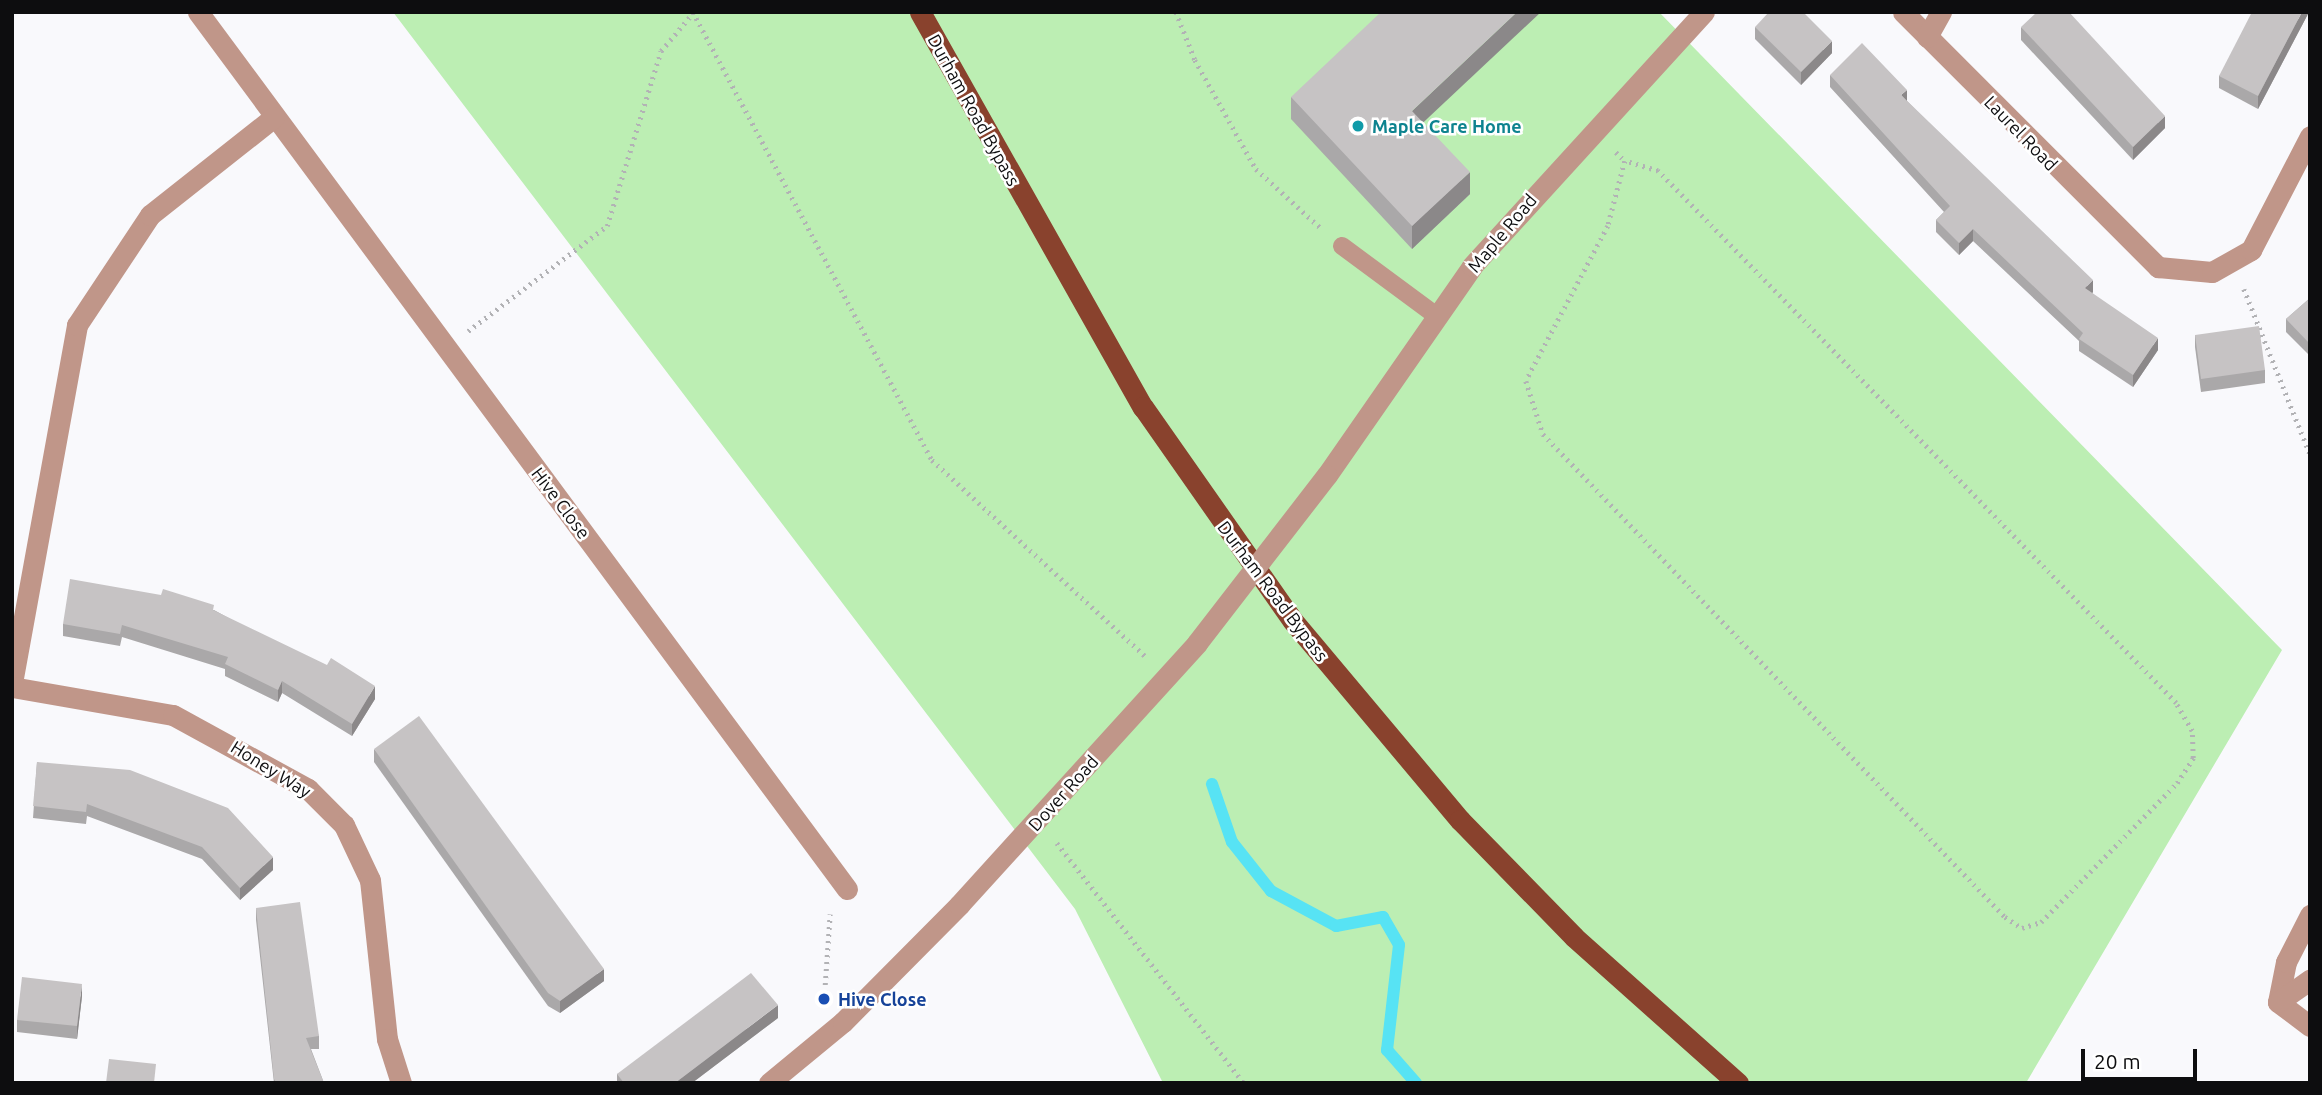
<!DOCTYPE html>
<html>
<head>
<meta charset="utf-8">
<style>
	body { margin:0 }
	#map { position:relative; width:2322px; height:1095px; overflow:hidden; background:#f9f9fc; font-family:Ubuntu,sans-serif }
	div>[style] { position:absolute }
	.green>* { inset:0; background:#bceeb3 }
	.stream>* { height:12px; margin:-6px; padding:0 6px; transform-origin:6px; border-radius:6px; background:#57e3f4 }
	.path>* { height:4.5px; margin-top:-2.25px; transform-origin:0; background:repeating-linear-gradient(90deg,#b2b2b5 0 2px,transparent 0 7px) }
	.lane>* { height:18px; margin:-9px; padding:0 9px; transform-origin:9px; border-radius:9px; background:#c09689 }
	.street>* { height:21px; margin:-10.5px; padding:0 10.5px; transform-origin:10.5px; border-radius:10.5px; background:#c09689 }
	.primary>* { height:21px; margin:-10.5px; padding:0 10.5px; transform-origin:10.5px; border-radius:10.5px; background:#89422d }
	.street-bridge>* { height:21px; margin:-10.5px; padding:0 10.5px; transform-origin:10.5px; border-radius:10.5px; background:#c09689 }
	.wall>* { inset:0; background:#aaa8a9 }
	.shaded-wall>* { inset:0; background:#8b8889 }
	.building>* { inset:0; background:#c6c3c4 }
	.dots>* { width:19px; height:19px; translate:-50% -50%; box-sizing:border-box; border:4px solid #fff; border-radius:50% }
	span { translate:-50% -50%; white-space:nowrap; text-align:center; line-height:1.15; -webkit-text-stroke:5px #fff; paint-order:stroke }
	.street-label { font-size:18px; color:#0d0d0f }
	.culture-label { font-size:18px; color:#0d838f; font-weight:700 }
	.left { translate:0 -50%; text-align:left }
	.transit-label { font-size:18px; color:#164399; font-weight:700 }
	.frame { position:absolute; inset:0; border:14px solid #0d0d0f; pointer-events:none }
	.scale { position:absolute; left:2081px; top:1049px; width:116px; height:32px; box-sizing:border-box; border:4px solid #0d0d0f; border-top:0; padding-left:9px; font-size:21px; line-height:24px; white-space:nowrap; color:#0d0d0f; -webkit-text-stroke:5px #fff; paint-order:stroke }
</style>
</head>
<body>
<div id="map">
	<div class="green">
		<i style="clip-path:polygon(393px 12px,1659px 12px,2282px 650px,2026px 1083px,1163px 1083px,1075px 909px)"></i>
	</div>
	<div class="stream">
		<i style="left:1212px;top:784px;width:61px;rotate:71deg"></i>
		<i style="left:1232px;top:842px;width:63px;rotate:51.5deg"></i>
		<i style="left:1271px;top:891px;width:74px;rotate:28.3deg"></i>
		<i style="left:1336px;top:926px;width:48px;rotate:-10.8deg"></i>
		<i style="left:1383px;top:917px;width:32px;rotate:60deg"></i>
		<i style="left:1399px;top:945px;width:106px;rotate:96.5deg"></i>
		<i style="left:1387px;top:1050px;width:44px;rotate:48.7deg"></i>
	</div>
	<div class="path">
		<i style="left:693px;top:12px;width:508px;rotate:61.92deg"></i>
		<i style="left:932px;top:460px;width:291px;rotate:42.6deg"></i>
		<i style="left:1176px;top:12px;width:52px;rotate:68.4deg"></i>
		<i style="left:1195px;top:60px;width:125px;rotate:60.8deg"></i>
		<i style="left:1256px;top:169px;width:89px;rotate:42.3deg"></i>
		<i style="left:1616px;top:152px;width:13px;rotate:45deg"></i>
		<i style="left:1625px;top:161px;width:67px;rotate:104.7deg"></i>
		<i style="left:1608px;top:226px;width:175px;rotate:117.9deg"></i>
		<i style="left:1526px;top:381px;width:56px;rotate:72.2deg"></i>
		<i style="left:1543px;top:434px;width:668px;rotate:46.27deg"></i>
		<i style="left:2005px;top:917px;width:20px;rotate:33deg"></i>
		<i style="left:2022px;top:928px;width:20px;rotate:-18deg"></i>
		<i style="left:2041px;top:922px;width:194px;rotate:-45.6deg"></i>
		<i style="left:2177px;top:783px;width:30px;rotate:-57deg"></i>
		<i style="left:2193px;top:758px;width:27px;rotate:-92deg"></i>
		<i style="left:2192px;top:731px;width:32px;rotate:-120deg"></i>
		<i style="left:2176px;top:703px;width:743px;rotate:-134.24deg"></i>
		<i style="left:1658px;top:171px;width:34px;rotate:-163deg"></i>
		<i style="left:2244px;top:289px;width:178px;rotate:68.2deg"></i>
		<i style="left:468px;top:331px;width:174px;rotate:-37.1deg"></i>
		<i style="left:607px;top:226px;width:183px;rotate:-72.9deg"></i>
		<i style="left:661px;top:51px;width:50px;rotate:-49.9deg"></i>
		<i style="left:1057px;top:843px;width:304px;rotate:52.1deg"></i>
		<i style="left:824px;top:999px;width:85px;rotate:-86deg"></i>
	</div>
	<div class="lane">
		<i style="left:1342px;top:246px;width:119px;rotate:36.5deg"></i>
	</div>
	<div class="street">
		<i style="left:198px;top:12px;width:1091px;rotate:53.5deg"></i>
		<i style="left:1903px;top:12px;width:361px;rotate:45deg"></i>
		<i style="left:2158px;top:267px;width:54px;rotate:5.3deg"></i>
		<i style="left:2212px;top:272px;width:45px;rotate:-29.4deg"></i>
		<i style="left:2251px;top:250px;width:128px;rotate:-62.6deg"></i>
		<i style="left:1927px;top:37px;width:29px;rotate:-61deg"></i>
		<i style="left:1327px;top:475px;width:254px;rotate:-55.2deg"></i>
		<i style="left:1472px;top:266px;width:344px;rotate:-47.6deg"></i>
		<i style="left:12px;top:683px;width:364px;rotate:-79.7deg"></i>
		<i style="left:77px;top:325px;width:132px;rotate:-56.4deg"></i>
		<i style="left:150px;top:215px;width:158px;rotate:-38.3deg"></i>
		<i style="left:12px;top:687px;width:163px;rotate:9.9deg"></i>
		<i style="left:173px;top:715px;width:154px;rotate:28.7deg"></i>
		<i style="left:308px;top:789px;width:51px;rotate:45deg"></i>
		<i style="left:344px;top:825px;width:61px;rotate:64.7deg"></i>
		<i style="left:370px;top:880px;width:160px;rotate:83.9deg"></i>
		<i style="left:387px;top:1039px;width:46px;rotate:72.3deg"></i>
		<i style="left:2278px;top:1002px;width:41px;rotate:-78.7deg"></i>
		<i style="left:2286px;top:962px;width:53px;rotate:-62.9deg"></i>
		<i style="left:2278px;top:1002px;width:40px;rotate:37deg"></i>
		<i style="left:2278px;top:1002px;width:39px;rotate:-35deg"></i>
		<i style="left:769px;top:1083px;width:96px;rotate:-39.5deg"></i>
		<i style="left:843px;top:1022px;width:165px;rotate:-45.2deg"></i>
		<i style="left:959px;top:905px;width:354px;rotate:-47.7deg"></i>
	</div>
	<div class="primary">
		<i style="left:920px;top:12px;width:454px;rotate:60.6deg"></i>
		<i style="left:1143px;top:407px;width:261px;rotate:55deg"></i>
		<i style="left:1293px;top:621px;width:260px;rotate:50deg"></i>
		<i style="left:1460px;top:820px;width:163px;rotate:45.7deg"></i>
		<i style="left:1574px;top:937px;width:220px;rotate:41.7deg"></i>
	</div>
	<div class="street-bridge">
		<i style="left:1197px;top:643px;width:212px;rotate:-52.3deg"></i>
	</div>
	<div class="wall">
		<i style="clip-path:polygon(2309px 12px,2258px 109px,2219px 88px,2219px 76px)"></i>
		<i style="clip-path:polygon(1755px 27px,1832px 53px,1801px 85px,1755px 39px)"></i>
		<i style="clip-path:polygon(2021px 27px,2165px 128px,2133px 160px,2021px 40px)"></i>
		<i style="clip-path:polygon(1830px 75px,1907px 101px,2093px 292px,2092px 293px,2158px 350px,2133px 387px,2079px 351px,2079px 341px,1973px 241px,1959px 255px,1936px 232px,1936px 220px,1944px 212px,1830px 87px)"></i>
		<i style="clip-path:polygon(1291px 97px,1423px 122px,1470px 194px,1412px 249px,1291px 119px)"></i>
		<i style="clip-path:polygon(2310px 298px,2310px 356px,2286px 332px,2286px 319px)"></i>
		<i style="clip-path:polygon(2195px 335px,2265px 370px,2265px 383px,2201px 392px,2195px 347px)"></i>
		<i style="clip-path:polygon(214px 610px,375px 699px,352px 736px,282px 693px,278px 702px,225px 676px,225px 669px,122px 637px,120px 646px,63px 636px,63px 624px)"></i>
		<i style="clip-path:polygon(374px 749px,604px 981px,560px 1013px,548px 1006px,374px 762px)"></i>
		<i style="clip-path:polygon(37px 762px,273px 870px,240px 900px,202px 859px,87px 816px,86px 824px,33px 818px)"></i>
		<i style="clip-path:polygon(256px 908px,319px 1036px,319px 1049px,311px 1049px,324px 1083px,274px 1083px,256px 920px)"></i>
		<i style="clip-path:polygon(82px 996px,77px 1039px,17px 1032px,17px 1020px)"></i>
		<i style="clip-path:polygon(778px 1018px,692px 1083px,617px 1083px,617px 1074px)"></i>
	</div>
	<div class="shaded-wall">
		<i style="clip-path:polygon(1517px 12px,1541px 12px,1412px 133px,1412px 111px)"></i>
		<i style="clip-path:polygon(2302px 12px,2309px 12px,2258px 109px,2258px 96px)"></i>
		<i style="clip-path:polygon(1832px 41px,1832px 53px,1801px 85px,1801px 72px)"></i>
		<i style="clip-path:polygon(1907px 90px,1907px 102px,1901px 95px)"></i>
		<i style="clip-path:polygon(2165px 116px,2165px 128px,2133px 160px,2133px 147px)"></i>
		<i style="clip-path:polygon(1470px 172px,1470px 194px,1412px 249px,1412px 226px)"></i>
		<i style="clip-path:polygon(1973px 229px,1973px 241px,1959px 255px,1959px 243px)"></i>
		<i style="clip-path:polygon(2093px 280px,2093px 292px,2085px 301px,2085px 288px)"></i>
		<i style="clip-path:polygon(2158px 338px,2158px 350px,2133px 387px,2133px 375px)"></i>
		<i style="clip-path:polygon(282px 681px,282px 693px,278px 702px,278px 690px)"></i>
		<i style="clip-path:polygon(375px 686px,375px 699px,352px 736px,352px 724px)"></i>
		<i style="clip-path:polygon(273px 857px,273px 870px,240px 900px,240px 888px)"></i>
		<i style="clip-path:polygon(604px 969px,604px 981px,560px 1013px,560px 1001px)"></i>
		<i style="clip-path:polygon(82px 984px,82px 996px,77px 1039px,77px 1026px)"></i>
		<i style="clip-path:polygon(778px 1005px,778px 1018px,692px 1083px,675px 1083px)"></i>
	</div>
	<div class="building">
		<i style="clip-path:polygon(1381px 12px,1517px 12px,1412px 111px,1470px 172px,1412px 226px,1291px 97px)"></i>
		<i style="clip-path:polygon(1769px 12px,1803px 12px,1832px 41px,1801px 72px,1755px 27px)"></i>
		<i style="clip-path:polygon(2037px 12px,2069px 12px,2165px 116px,2133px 147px,2021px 27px)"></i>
		<i style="clip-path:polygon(2252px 12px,2302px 12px,2258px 96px,2219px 76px)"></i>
		<i style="clip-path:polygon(1862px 43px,1907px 90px,1901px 95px,2093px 280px,2085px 288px,2158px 338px,2133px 375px,2079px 339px,2083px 333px,1973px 229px,1959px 243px,1936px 220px,1950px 206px,1830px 75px)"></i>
		<i style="clip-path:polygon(2310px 298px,2310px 344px,2286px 319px)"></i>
		<i style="clip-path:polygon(2259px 326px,2265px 370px,2201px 379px,2195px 335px)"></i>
		<i style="clip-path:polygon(70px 579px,161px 595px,163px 589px,214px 605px,213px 610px,327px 665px,331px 658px,375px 686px,352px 724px,282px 681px,278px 690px,225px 664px,228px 657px,122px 625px,120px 634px,63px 624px)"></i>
		<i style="clip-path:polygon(419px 716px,604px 969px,560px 1001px,548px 993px,374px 749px)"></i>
		<i style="clip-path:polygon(37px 762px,130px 770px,228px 808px,273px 857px,240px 888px,202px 847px,87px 804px,86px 812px,33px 806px)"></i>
		<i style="clip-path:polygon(300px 902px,319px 1036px,306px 1038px,324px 1083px,276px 1083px,274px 1079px,256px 908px)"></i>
		<i style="clip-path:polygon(751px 973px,778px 1005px,675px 1083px,624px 1083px,617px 1074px)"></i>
		<i style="clip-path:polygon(22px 977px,82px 984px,77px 1026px,17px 1020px)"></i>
		<i style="clip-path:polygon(109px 1059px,156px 1064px,154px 1083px,106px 1083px)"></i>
	</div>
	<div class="dots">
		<i style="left:1358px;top:126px;background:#0f9aa8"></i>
		<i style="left:824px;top:999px;background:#1a4fb4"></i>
	</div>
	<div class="street-label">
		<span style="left:974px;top:110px;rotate:61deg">Durham Road Bypass</span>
		<span style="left:2021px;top:133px;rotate:46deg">Laurel Road</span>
		<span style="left:1502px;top:233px;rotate:-50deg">Maple Road</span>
		<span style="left:561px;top:503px;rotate:53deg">Hive Close</span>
		<span style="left:1273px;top:591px;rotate:53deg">Durham Road Bypass</span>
		<span style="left:271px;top:769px;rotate:32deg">Honey Way</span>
		<span style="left:1063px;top:793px;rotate:-48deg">Dover Road</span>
	</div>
	<div class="culture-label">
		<span class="left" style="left:1372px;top:126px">Maple Care Home</span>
	</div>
	<div class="transit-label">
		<span class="left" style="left:838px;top:999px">Hive Close</span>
	</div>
	<div class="frame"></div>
	<div class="scale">20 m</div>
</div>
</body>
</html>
